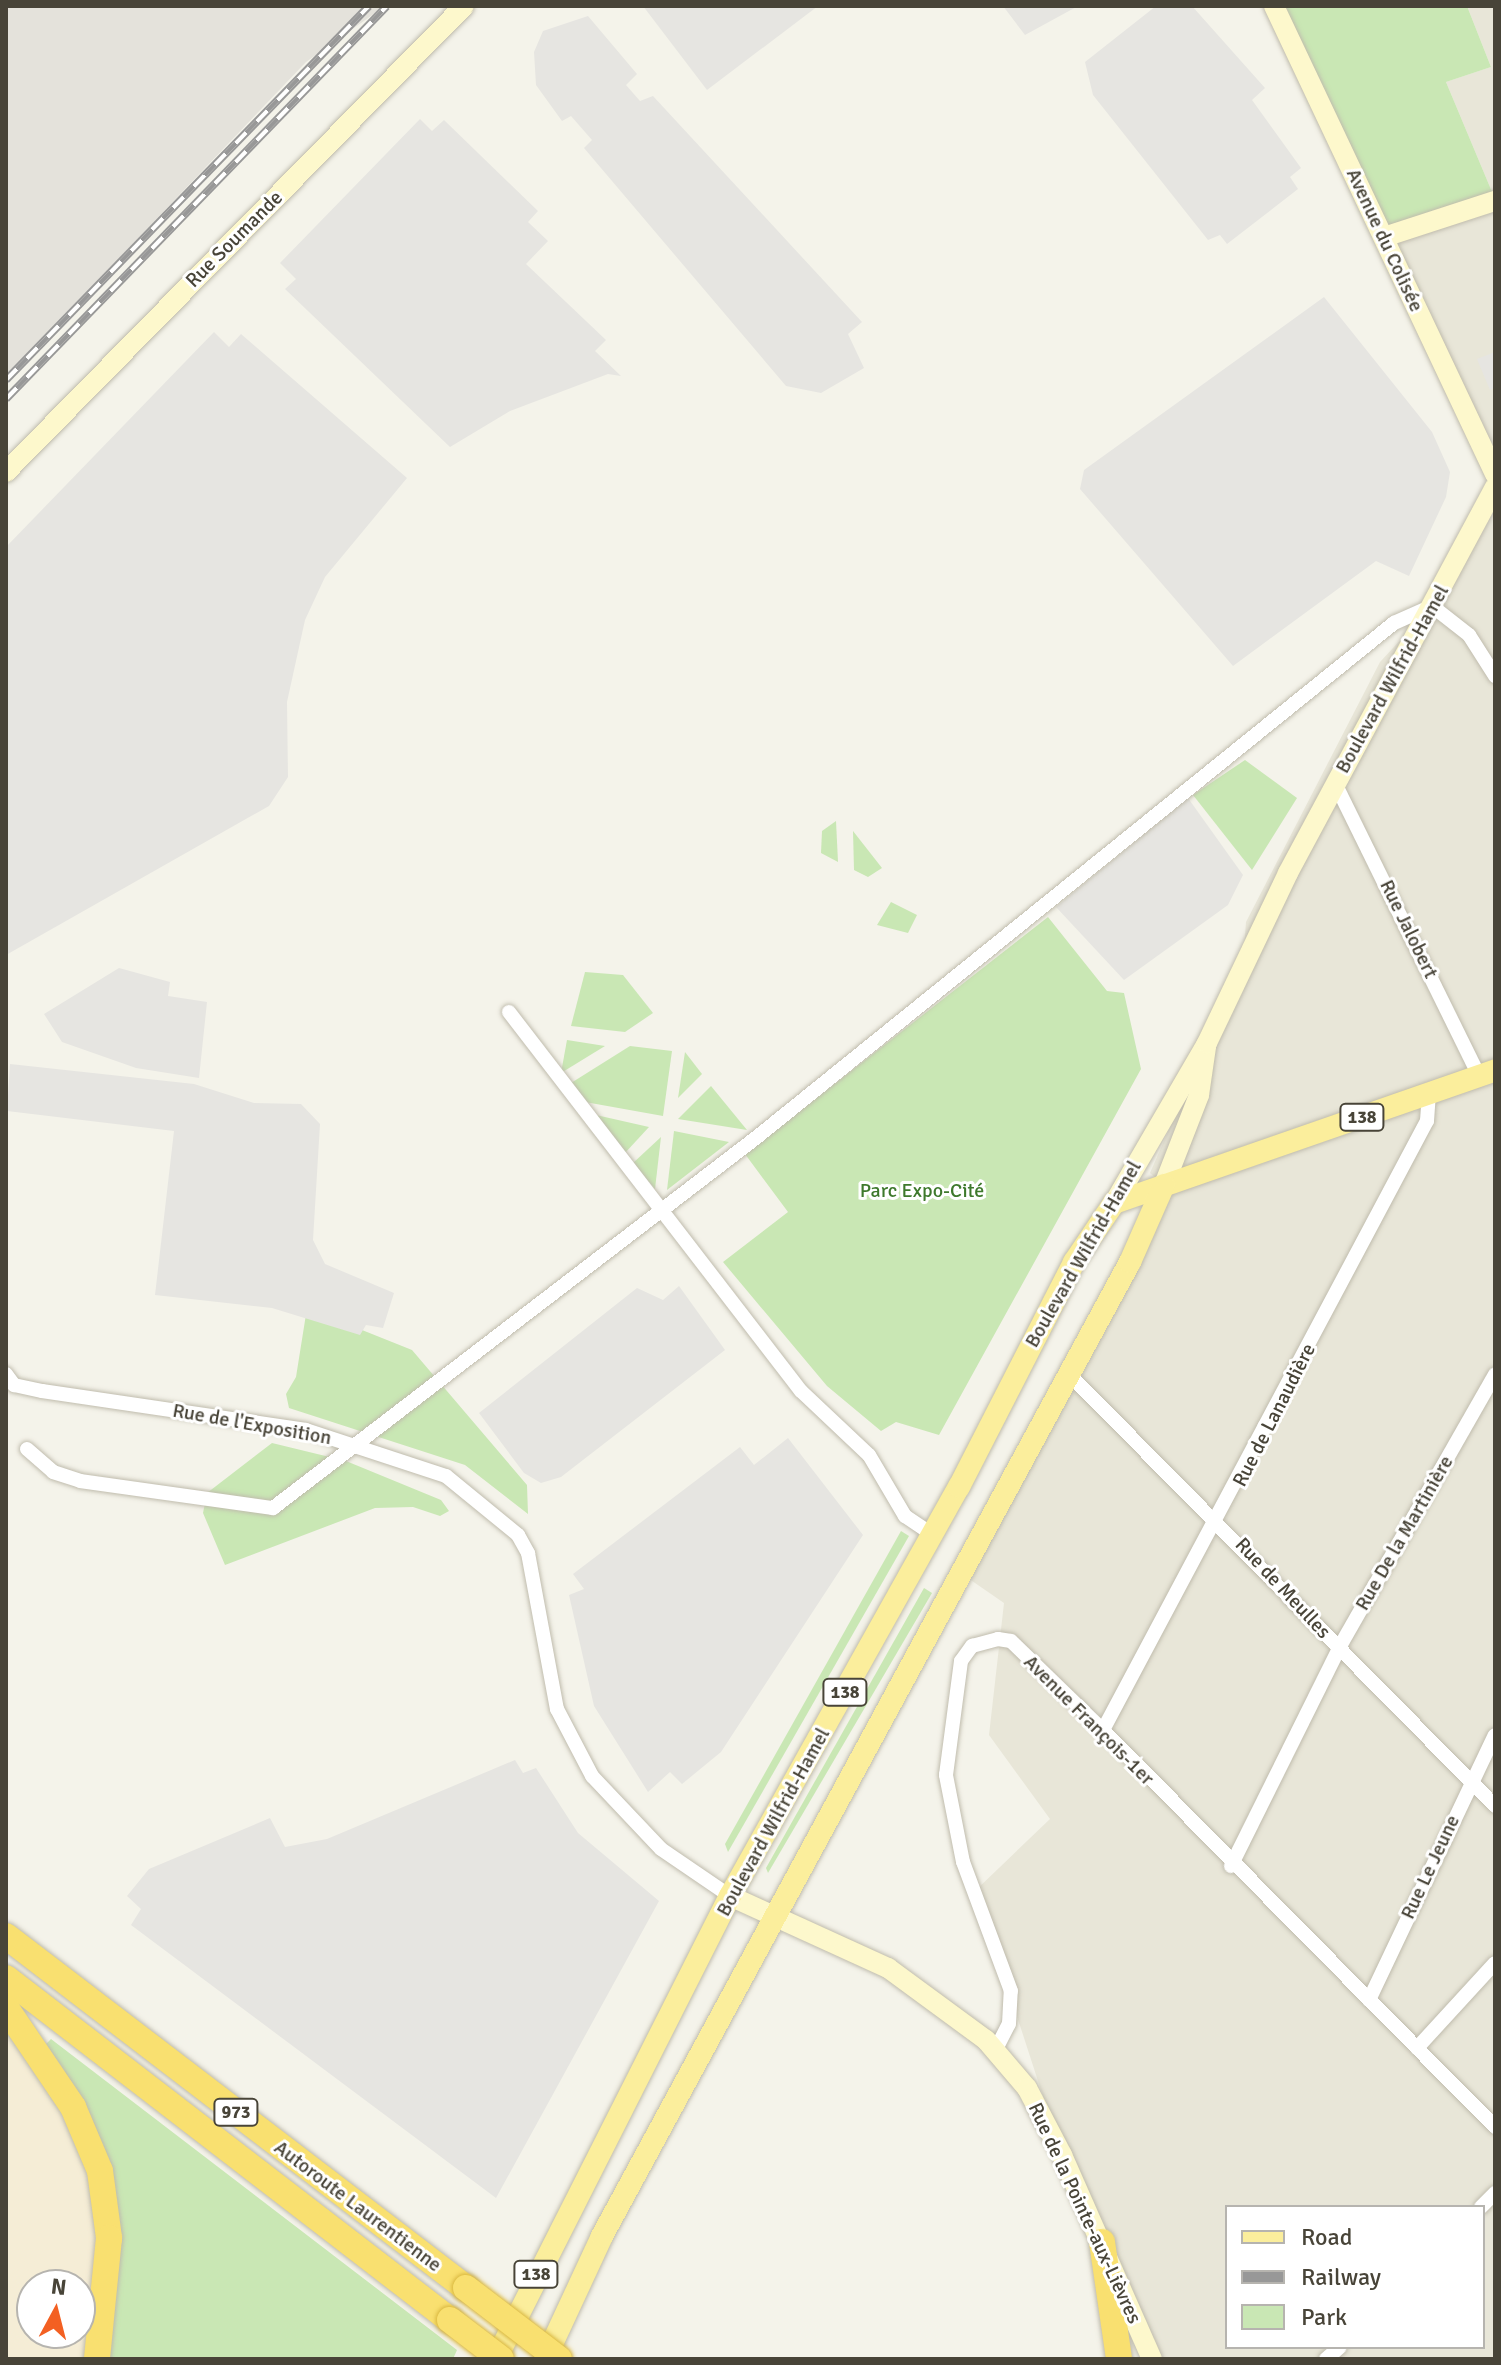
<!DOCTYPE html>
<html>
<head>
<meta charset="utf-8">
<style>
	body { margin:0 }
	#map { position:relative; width:1501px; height:2365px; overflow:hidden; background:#f4f3ea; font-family:Signika,sans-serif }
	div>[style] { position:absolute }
	.residential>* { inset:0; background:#e8e6d8 }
	.commercial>* { inset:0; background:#f5edd6 }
	.industrial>* { inset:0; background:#e4e2db }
	.green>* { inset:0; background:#c9e7b4 }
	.parking>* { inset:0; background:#e6e5e1 }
	.roads { filter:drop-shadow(0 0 2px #c0bcad) drop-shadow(0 0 2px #c0bcad) }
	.street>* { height:14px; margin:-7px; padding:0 7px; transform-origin:7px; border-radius:7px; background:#fff }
	.secondary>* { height:20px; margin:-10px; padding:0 10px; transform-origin:10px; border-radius:10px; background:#fdf8cc }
	.primary>* { height:22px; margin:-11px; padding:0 11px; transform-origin:11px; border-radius:11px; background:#fbee9c }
	.highway>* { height:26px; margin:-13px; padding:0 13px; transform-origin:13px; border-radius:13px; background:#f9e070 }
	.rail>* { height:8px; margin-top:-4px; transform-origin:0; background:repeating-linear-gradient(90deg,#fff 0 15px,#989898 0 30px); box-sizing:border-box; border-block:2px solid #989898 }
	.bridges { filter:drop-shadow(0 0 2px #d9b73f) drop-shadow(0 0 2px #d9b73f) }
	.highway-bridge>* { height:26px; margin:-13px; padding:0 13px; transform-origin:13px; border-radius:13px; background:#f9e070 }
	span { translate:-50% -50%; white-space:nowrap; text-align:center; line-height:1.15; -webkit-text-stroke:6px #fff; paint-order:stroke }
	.shield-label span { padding:2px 6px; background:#fff; border:2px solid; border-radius:6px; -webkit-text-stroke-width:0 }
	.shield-label { font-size:18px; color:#484438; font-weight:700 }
	.street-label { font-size:20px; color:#484438 }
	.park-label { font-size:20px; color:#3e792c }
	.frame { position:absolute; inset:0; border:8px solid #484438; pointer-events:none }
	.legend { position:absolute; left:1225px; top:2205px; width:260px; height:144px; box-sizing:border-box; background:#fff; border:2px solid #b6b4af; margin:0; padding:10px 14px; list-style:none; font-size:24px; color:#484438 }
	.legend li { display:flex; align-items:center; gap:16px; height:40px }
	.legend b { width:40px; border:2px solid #b6b4af }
	.north { position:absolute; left:16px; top:2269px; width:80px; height:80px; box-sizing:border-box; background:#fff; border:2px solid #b6b4af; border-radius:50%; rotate:7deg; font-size:22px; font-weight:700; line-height:32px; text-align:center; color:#484438 }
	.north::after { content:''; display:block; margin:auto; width:28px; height:36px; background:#f36022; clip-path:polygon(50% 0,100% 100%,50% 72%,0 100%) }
</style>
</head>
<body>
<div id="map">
	<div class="residential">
		<i style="clip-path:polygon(1467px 6px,1495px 6px,1495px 199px,1446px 82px,1491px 67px)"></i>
		<i style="clip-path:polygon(1495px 201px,1495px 474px,1384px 237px)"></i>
		<i style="clip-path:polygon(evenodd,1495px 487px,1495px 2359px,1153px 2359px,1062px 2155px,976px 1890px,1050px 1819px,989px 1735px,1004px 1603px,962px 1574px,1164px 1185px,1150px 1173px,1243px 961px,1246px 922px,1380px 662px,1432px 606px,1495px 487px,1227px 2207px,1483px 2207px,1483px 2347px,1227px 2347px,1227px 2207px)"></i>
	</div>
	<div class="commercial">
		<i style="clip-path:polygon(evenodd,6px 2008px,100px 2171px,97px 2359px,6px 2359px,6px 2008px,32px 2285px,80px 2285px,80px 2333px,32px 2333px,32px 2285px)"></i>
	</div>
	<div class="industrial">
		<i style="clip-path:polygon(6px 6px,385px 6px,306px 62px,6px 377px)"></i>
	</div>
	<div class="green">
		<i style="clip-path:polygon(1270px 6px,1467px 6px,1491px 67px,1446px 82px,1495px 199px,1384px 237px)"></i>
		<i style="clip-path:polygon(1245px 760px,1297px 798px,1252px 870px,1193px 795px)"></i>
		<i style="clip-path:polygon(836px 821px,838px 862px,821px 853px,822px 831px)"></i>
		<i style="clip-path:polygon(853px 831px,882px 868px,868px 877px,854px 870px)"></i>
		<i style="clip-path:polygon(891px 902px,917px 915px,908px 933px,877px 925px)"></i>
		<i style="clip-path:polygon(1048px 917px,1107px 991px,1124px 993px,1141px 1069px,939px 1435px,896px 1422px,881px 1431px,827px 1386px,723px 1262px,788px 1212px,745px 1154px)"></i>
		<i style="clip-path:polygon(585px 972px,623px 975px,653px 1013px,625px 1032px,571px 1026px)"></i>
		<i style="clip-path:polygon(567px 1040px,605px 1046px,561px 1073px)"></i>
		<i style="clip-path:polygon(630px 1046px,672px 1051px,663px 1116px,585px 1102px,571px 1083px)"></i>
		<i style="clip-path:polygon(685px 1052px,702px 1074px,678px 1098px)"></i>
		<i style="clip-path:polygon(711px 1086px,747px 1130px,678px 1119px)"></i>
		<i style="clip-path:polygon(596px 1115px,649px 1127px,625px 1153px)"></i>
		<i style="clip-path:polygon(674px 1131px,729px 1142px,667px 1190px)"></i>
		<i style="clip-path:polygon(661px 1137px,655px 1189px,633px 1163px)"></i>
		<i style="clip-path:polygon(307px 1308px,412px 1350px,527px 1485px,528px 1514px,465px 1465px,289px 1408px,286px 1394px,296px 1377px)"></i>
		<i style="clip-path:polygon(272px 1443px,346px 1461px,441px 1500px,449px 1511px,440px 1516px,413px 1507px,375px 1508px,225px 1565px,203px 1513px,207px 1493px)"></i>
		<i style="clip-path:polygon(901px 1531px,909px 1536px,728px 1852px,725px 1844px)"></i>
		<i style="clip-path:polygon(924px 1588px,932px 1593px,768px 1873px,766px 1868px)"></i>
		<i style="clip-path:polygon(51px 2039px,457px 2350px,453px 2359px,106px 2359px,116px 2274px,63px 2069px,46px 2044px)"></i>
	</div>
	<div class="parking">
		<i style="clip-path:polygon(643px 6px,818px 6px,707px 90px)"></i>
		<i style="clip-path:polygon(1003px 6px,1078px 6px,1025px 35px)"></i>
		<i style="clip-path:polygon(1156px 6px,1192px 6px,1265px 88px,1252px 100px,1301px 168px,1290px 177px,1298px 189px,1227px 244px,1220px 235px,1208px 240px,1093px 95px,1085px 62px)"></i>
		<i style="clip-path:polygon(588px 16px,637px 74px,626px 85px,640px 101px,653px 96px,862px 322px,848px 334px,864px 368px,821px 393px,786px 386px,584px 148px,592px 140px,571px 116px,562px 121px,536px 85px,534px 52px,543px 31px)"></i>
		<i style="clip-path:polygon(420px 119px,432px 131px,444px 120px,538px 211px,528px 222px,548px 241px,526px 264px,606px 340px,595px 351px,621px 376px,608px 374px,510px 411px,450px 447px,285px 289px,296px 279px,280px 263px)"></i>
		<i style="clip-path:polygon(1324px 297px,1432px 432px,1450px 472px,1446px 497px,1409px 576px,1376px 561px,1233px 666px,1080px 489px,1084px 470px)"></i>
		<i style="clip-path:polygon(214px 332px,229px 347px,241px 334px,407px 478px,325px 577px,305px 620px,287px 702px,288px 777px,269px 806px,6px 955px,6px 547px)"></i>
		<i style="clip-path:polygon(1495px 352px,1495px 388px,1490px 390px,1477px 359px)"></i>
		<i style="clip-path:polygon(1188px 798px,1243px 875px,1228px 905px,1124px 980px,1056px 907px)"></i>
		<i style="clip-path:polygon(119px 968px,170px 982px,168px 996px,207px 1002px,199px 1078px,136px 1068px,62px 1042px,44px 1014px)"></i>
		<i style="clip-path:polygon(10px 1064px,194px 1084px,254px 1103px,301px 1104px,320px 1124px,313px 1240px,325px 1264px,394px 1293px,383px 1328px,366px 1325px,360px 1335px,272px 1308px,155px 1295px,174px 1131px,7px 1111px)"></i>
		<i style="clip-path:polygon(679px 1286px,725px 1350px,561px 1477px,541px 1483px,524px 1473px,479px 1413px,637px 1288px,663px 1300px)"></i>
		<i style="clip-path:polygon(788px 1438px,863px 1535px,721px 1752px,682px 1784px,670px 1772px,648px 1792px,594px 1706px,569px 1595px,584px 1589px,573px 1574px,740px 1447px,754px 1465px)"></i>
		<i style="clip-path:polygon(515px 1760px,523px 1773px,536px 1768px,578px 1833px,659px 1901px,496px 2198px,131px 1925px,141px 1909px,127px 1896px,149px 1869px,270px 1818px,285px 1847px,327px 1839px)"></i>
	</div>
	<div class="roads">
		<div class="street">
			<i style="left:1335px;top:783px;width:326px;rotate:63.8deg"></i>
			<i style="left:509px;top:1012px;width:478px;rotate:52.4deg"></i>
			<i style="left:801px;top:1391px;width:93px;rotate:43.3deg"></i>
			<i style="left:869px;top:1455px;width:71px;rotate:59.5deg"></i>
			<i style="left:905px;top:1516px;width:34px;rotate:34deg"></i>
			<i style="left:1068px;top:1373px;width:608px;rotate:45.4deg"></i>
			<i style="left:6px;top:1374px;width:14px;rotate:54deg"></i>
			<i style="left:14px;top:1385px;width:29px;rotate:12deg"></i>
			<i style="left:42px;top:1391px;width:267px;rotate:8.4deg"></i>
			<i style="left:306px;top:1430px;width:147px;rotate:18.2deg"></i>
			<i style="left:446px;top:1476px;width:93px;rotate:39.3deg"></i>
			<i style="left:518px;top:1535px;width:21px;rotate:61deg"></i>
			<i style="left:528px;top:1553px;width:159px;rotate:79.5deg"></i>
			<i style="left:557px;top:1709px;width:76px;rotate:62.4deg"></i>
			<i style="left:592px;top:1776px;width:100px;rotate:46.6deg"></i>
			<i style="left:661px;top:1849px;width:83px;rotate:34.3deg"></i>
			<i style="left:27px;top:1449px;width:35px;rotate:41deg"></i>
			<i style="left:53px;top:1472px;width:28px;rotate:18deg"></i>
			<i style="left:80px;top:1481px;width:195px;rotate:8deg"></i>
			<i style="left:273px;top:1508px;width:610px;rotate:-37.47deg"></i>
			<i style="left:757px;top:1137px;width:819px;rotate:-38.9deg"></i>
			<i style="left:1394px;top:623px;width:42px;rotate:-24.1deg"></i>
			<i style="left:1432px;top:606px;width:47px;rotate:38.1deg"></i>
			<i style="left:1469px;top:635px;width:49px;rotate:57.6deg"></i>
			<i style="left:1103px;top:1730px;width:690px;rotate:-61.99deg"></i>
			<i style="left:1427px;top:1121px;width:28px;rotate:-86deg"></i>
			<i style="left:1231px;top:1866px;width:243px;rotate:-63.6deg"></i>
			<i style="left:1339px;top:1648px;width:315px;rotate:-60.3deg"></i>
			<i style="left:1369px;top:2000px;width:293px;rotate:-64.6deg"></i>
			<i style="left:1417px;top:2048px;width:115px;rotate:-47.5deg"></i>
			<i style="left:995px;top:2051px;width:30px;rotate:-63deg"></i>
			<i style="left:1009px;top:2024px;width:33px;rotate:-87deg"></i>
			<i style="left:1011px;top:1991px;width:138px;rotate:-110.4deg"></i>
			<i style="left:963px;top:1862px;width:89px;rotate:-101.1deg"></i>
			<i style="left:946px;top:1775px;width:115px;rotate:-82.5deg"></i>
			<i style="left:961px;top:1661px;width:19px;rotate:-54deg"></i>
			<i style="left:972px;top:1646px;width:27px;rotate:-15deg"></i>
			<i style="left:998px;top:1639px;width:13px;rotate:9deg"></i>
			<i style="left:1011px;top:1641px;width:128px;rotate:44.1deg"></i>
			<i style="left:1103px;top:1730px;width:558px;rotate:45.36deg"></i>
			<i style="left:1481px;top:2207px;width:20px;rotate:-45deg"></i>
			<i style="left:1326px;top:2359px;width:18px;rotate:-41deg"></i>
		</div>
		<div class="secondary">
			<i style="left:1274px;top:6px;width:518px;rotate:64.72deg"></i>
			<i style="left:1384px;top:237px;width:117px;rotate:-18deg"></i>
			<i style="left:6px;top:472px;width:653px;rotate:-45.5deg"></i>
			<i style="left:1164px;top:1185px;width:97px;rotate:-68.7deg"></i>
			<i style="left:1199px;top:1095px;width:49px;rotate:-81.7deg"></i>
			<i style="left:1114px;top:1203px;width:185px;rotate:-59.8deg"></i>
			<i style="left:1207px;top:1043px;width:188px;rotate:-64.5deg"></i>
			<i style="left:1288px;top:873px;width:438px;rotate:-61.8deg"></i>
			<i style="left:730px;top:1896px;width:174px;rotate:24.5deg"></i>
			<i style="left:888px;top:1968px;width:122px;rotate:36.3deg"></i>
			<i style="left:986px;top:2040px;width:63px;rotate:49.5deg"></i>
			<i style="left:1027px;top:2088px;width:76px;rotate:62.4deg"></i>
			<i style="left:1062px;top:2155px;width:223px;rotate:66.2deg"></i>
		</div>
		<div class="primary">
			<i style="left:496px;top:2359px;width:519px;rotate:-63.19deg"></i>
			<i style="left:730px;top:1896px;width:469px;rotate:-60.8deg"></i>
			<i style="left:959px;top:1487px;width:253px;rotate:-62.9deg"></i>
			<i style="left:1074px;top:1262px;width:71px;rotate:-55.9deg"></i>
			<i style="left:1114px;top:1203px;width:404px;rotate:-19.2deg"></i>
			<i style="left:545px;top:2359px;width:136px;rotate:-65.1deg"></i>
			<i style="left:602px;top:2236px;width:1108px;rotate:-61.54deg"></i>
			<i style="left:1130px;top:1262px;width:84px;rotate:-66.2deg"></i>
		</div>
		<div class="highway">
			<i style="left:6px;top:1936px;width:579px;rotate:37.42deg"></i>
			<i style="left:6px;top:1978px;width:560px;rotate:37.61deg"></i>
			<i style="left:6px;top:2008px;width:120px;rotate:55.9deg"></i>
			<i style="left:73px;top:2107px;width:69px;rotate:67.1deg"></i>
			<i style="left:100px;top:2171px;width:68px;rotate:82.3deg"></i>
			<i style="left:109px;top:2238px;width:122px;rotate:95.7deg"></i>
			<i style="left:1102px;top:2242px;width:118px;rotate:81.7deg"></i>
		</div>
	</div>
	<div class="rail">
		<i style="left:6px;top:380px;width:521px;rotate:-45.86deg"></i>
		<i style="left:6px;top:399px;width:547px;rotate:-45.89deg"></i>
	</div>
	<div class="bridges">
		<div class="highway-bridge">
			<i style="left:466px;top:2288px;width:117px;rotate:37.4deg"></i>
			<i style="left:450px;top:2320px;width:64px;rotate:37.4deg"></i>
		</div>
	</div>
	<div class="shield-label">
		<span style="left:1362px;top:1117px">138</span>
		<span style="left:845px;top:1692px">138</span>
		<span style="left:236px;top:2112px">973</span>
		<span style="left:536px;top:2274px">138</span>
	</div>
	<div class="street-label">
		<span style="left:234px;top:239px;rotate:-45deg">Rue Soumande</span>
		<span style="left:1385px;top:240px;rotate:65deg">Avenue du Colisée</span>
		<span style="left:1392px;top:679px;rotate:-61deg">Boulevard Wilfrid-Hamel</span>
		<span style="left:1409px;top:929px;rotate:64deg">Rue Jalobert</span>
		<span style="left:1083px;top:1254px;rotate:-60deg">Boulevard Wilfrid-Hamel</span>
		<span style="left:1274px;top:1415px;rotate:-63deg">Rue de Lanaudière</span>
		<span style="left:252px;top:1424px;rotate:10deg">Rue de l'Exposition</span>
		<span style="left:1404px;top:1533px;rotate:-60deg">Rue De la Martinière</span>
		<span style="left:1283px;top:1588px;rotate:47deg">Rue de Meulles</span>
		<span style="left:1089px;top:1720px;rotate:45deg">Avenue François-1er</span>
		<span style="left:773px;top:1822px;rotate:-61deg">Boulevard Wilfrid-Hamel</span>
		<span style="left:1430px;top:1867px;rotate:-65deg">Rue Le Jeune</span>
		<span style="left:358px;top:2206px;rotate:37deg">Autoroute Laurentienne</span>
		<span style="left:1085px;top:2213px;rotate:65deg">Rue de la Pointe-aux-Lièvres</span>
	</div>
	<div class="park-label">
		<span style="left:922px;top:1190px">Parc Expo-Cité</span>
	</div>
	<div class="frame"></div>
	<ul class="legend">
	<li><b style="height:10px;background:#fbee9c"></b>Road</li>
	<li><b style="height:10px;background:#989898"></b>Railway</li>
	<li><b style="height:22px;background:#c9e7b4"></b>Park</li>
	</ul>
	<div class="north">N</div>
</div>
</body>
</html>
